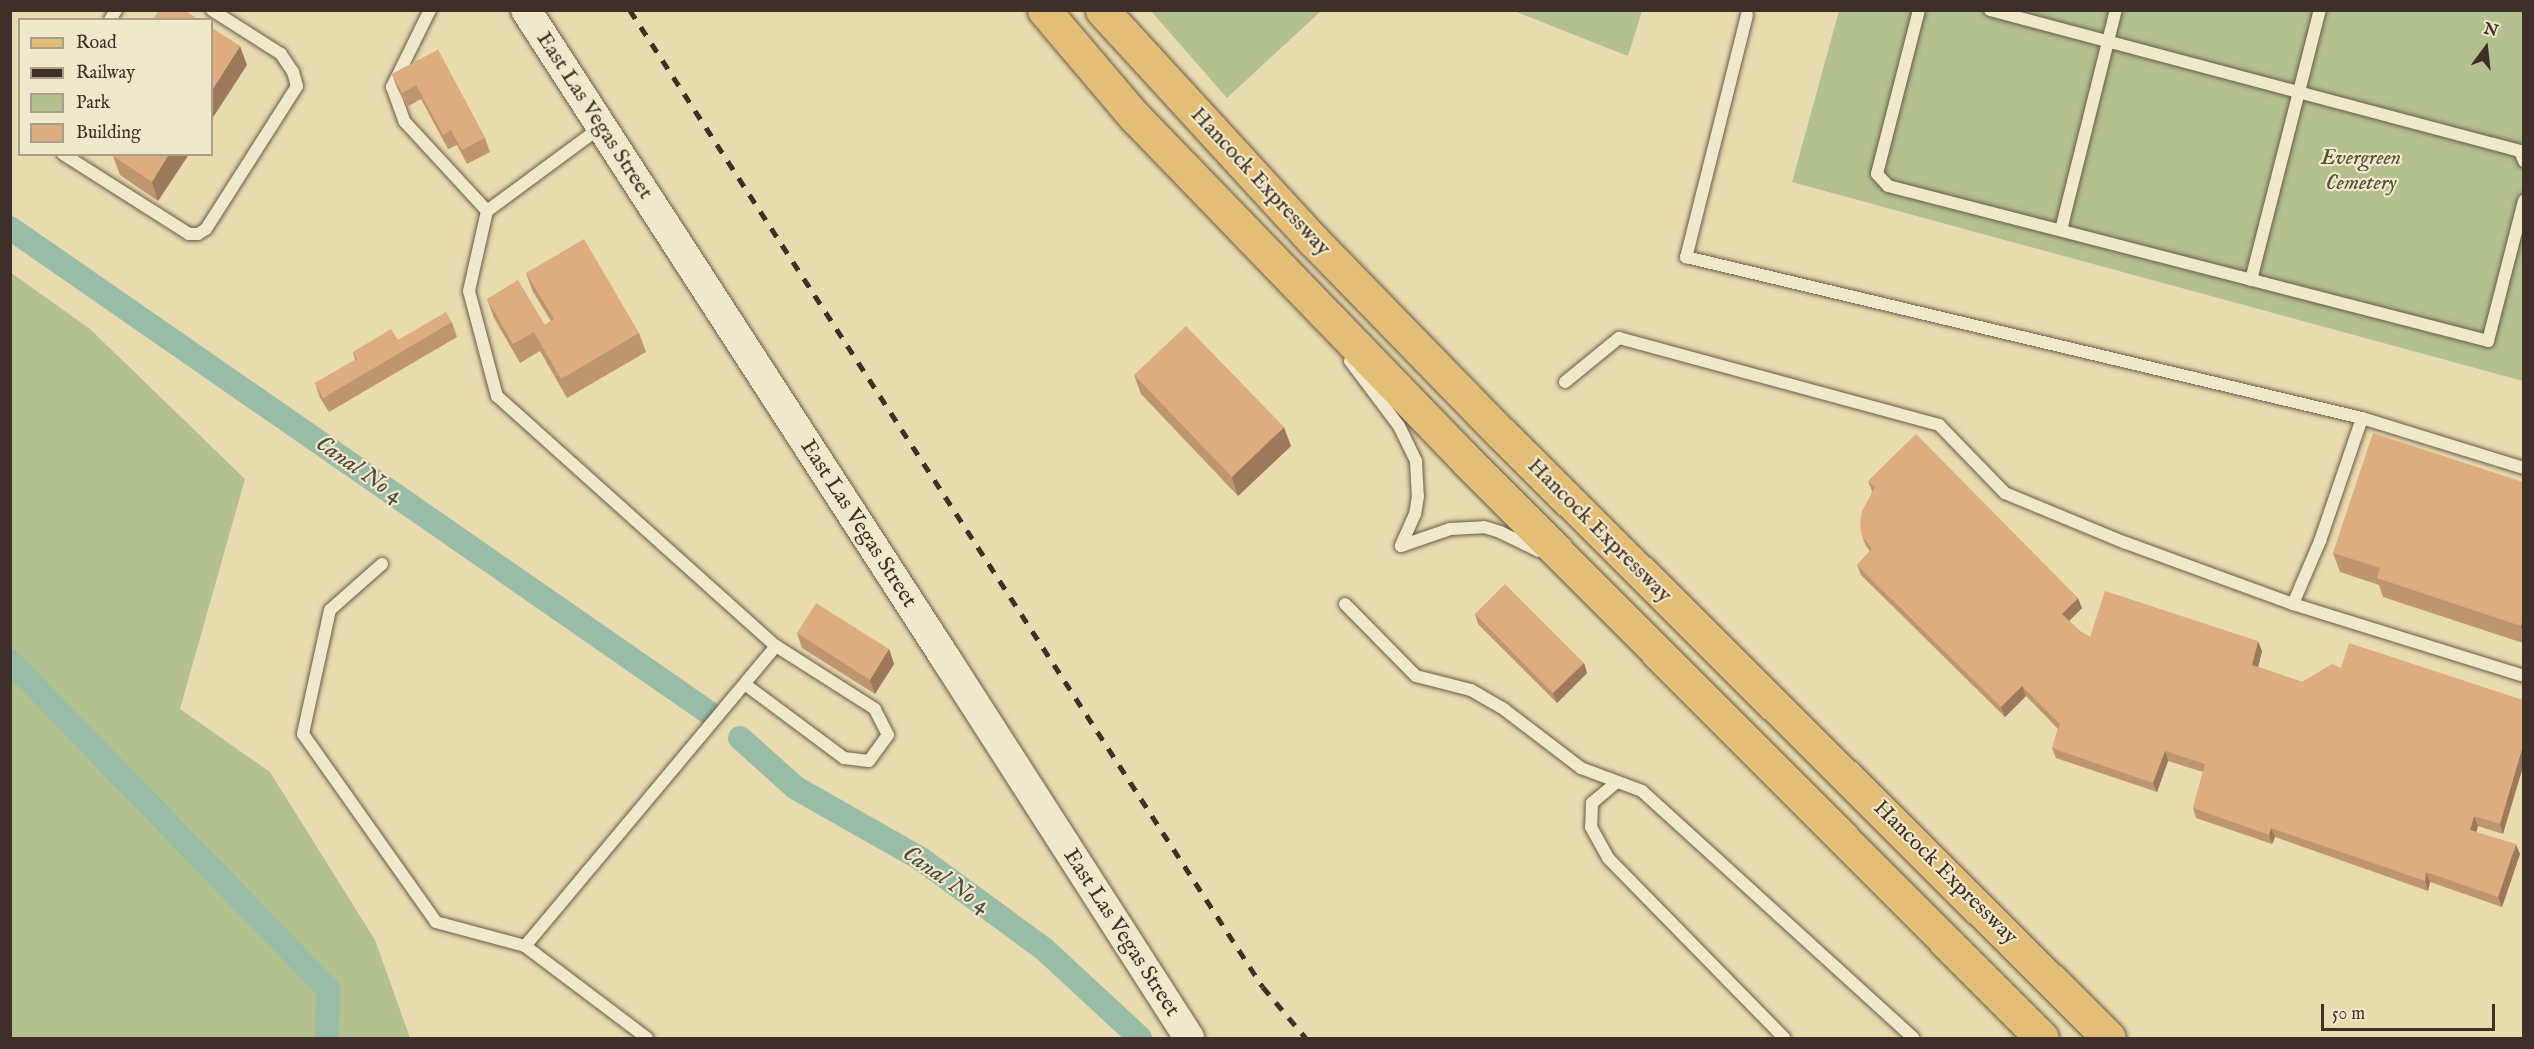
<!DOCTYPE html>
<html>
<head>
<meta charset="utf-8">
<style>
	body { margin:0 }
	#map { position:relative; width:2534px; height:1049px; overflow:hidden; background:#e8dbae; font-family:"IM FELL English",serif }
	div>[style] { position:absolute }
	.green>* { inset:0; background:#b2c18e }
	.canal>* { height:24px; margin:-12px; padding:0 12px; transform-origin:12px; border-radius:12px; background:#98bca6 }
	.roads { filter:drop-shadow(0 0 2px #685a4a) drop-shadow(0 0 2px #685a4a) }
	.service>* { height:12px; margin:-6px; padding:0 6px; transform-origin:6px; border-radius:6px; background:#f0e8ca }
	.tertiary>* { height:30px; margin:-15px; padding:0 15px; transform-origin:15px; border-radius:15px; background:#f0e8ca }
	.primary>* { height:33px; margin:-16.5px; padding:0 16.5px; transform-origin:16.5px; border-radius:16.5px; background:#e4be77 }
	.rail>* { height:4.5px; margin-top:-2.25px; transform-origin:0; background:repeating-linear-gradient(90deg,#3e2f28 0 10px,transparent 0 20px) }
	.wall>* { inset:0; background:#be956e }
	.shaded-wall>* { inset:0; background:#9b795a }
	.building>* { inset:0; background:#ddad80 }
	span { translate:-50% -50%; white-space:nowrap; text-align:center; line-height:1.15; -webkit-text-stroke:4.5px #f0e8ca; paint-order:stroke }
	.street-label { font-size:22px; color:#3e2f28 }
	.park-label { font-size:22px; color:#554c3c; font-style:italic }
	.water-label { font-size:24px; color:#504b41; font-style:italic }
	.frame { position:absolute; inset:0; border:12px solid #3e2f28; pointer-events:none }
	.legend { position:absolute; left:18px; top:18px; width:195px; height:138px; box-sizing:border-box; background:#f0e8ca; border:2px solid #a99e89; margin:0; padding:8px 10px; list-style:none; font-size:18px; color:#3e2f28 }
	.legend li { display:flex; align-items:center; gap:12px; height:30px }
	.legend b { width:30px; border:2px solid #a99e89 }
	.north { position:absolute; left:2456px; top:18px; width:60px; height:60px; -webkit-text-stroke:4px #f0e8ca; paint-order:stroke; rotate:15deg; font-size:16px; font-weight:700; line-height:24px; text-align:center; color:#3e2f28 }
	.north::after { content:''; display:block; margin:auto; width:21px; height:27px; background:#3e2f28; clip-path:polygon(50% 0,100% 100%,50% 72%,0 100%) }
	.scale { position:absolute; left:2321px; top:1004px; width:174px; height:27px; box-sizing:border-box; border:3px solid #3e2f28; border-top:0; padding-left:8px; font-size:18px; line-height:21px; white-space:nowrap; color:#3e2f28; -webkit-text-stroke:4px #f0e8ca; paint-order:stroke }
</style>
</head>
<body>
<div id="map">
	<div class="green">
		<i style="clip-path:polygon(1151px 11px,1321px 11px,1227px 98px)"></i>
		<i style="clip-path:polygon(1514px 11px,1642px 10px,1642px 11px,1628px 56px)"></i>
		<i style="clip-path:polygon(1839px 11px,2523px 11px,2523px 381px,1792px 182px)"></i>
		<i style="clip-path:polygon(10px 272px,90px 329px,245px 479px,180px 709px,270px 772px,375px 940px,410px 1038px,11px 1038px)"></i>
	</div>
	<div class="canal">
		<i style="left:10px;top:228px;width:849px;rotate:34.74deg"></i>
		<i style="left:10px;top:661px;width:457px;rotate:45.9deg"></i>
		<i style="left:328px;top:989px;width:49px;rotate:91.2deg"></i>
		<i style="left:740px;top:738px;width:75px;rotate:41.8deg"></i>
		<i style="left:796px;top:788px;width:144px;rotate:29.6deg"></i>
		<i style="left:921px;top:859px;width:152px;rotate:36.2deg"></i>
		<i style="left:1044px;top:949px;width:131px;rotate:42.8deg"></i>
	</div>
	<div class="roads">
		<div class="service">
			<i style="left:430px;top:10px;width:86px;rotate:116.3deg"></i>
			<i style="left:392px;top:87px;width:37px;rotate:70deg"></i>
			<i style="left:405px;top:122px;width:121px;rotate:47.3deg"></i>
			<i style="left:1919px;top:10px;width:169px;rotate:104.4deg"></i>
			<i style="left:1877px;top:174px;width:16px;rotate:47deg"></i>
			<i style="left:1888px;top:186px;width:620px;rotate:14.48deg"></i>
			<i style="left:2488px;top:341px;width:145px;rotate:-75.6deg"></i>
			<i style="left:1990px;top:10px;width:548px;rotate:14.9deg"></i>
			<i style="left:2520px;top:151px;width:11px;rotate:68deg"></i>
			<i style="left:1747px;top:15px;width:250px;rotate:104.1deg"></i>
			<i style="left:1686px;top:257px;width:695px;rotate:13.4deg"></i>
			<i style="left:2362px;top:418px;width:170px;rotate:17.2deg"></i>
			<i style="left:110px;top:20px;width:12px;rotate:-59deg"></i>
			<i style="left:601px;top:127px;width:142px;rotate:143.6deg"></i>
			<i style="left:487px;top:211px;width:82px;rotate:102.7deg"></i>
			<i style="left:469px;top:291px;width:109px;rotate:75.1deg"></i>
			<i style="left:497px;top:396px;width:375px;rotate:41.9deg"></i>
			<i style="left:776px;top:646px;width:391px;rotate:129.9deg"></i>
			<i style="left:525px;top:946px;width:153px;rotate:37deg"></i>
			<i style="left:63px;top:154px;width:149px;rotate:32.4deg"></i>
			<i style="left:189px;top:234px;width:9px"></i>
			<i style="left:198px;top:234px;width:9px;rotate:-32deg"></i>
			<i style="left:206px;top:229px;width:169px;rotate:-57.5deg"></i>
			<i style="left:297px;top:86px;width:15px;rotate:-106deg"></i>
			<i style="left:293px;top:72px;width:22px;rotate:-124deg"></i>
			<i style="left:281px;top:54px;width:82px;rotate:-147.5deg"></i>
			<i style="left:2061px;top:230px;width:227px;rotate:-76deg"></i>
			<i style="left:2251px;top:280px;width:279px;rotate:-75.7deg"></i>
			<i style="left:1350px;top:361px;width:81px;rotate:53deg"></i>
			<i style="left:1399px;top:426px;width:39px;rotate:64deg"></i>
			<i style="left:1416px;top:461px;width:35px;rotate:87deg"></i>
			<i style="left:1418px;top:496px;width:18px;rotate:99deg"></i>
			<i style="left:1415px;top:514px;width:35px;rotate:114deg"></i>
			<i style="left:1565px;top:382px;width:70px;rotate:-39.2deg"></i>
			<i style="left:1619px;top:338px;width:332px;rotate:15.2deg"></i>
			<i style="left:1939px;top:425px;width:95px;rotate:45.9deg"></i>
			<i style="left:2005px;top:493px;width:131px;rotate:22.5deg"></i>
			<i style="left:2126px;top:543px;width:178px;rotate:20.1deg"></i>
			<i style="left:2293px;top:604px;width:242px;rotate:17.3deg"></i>
			<i style="left:1401px;top:546px;width:52px;rotate:-19.1deg"></i>
			<i style="left:1450px;top:529px;width:34px;rotate:-3deg"></i>
			<i style="left:1484px;top:527px;width:17px;rotate:17deg"></i>
			<i style="left:1500px;top:532px;width:43px;rotate:26deg"></i>
			<i style="left:382px;top:564px;width:69px;rotate:138.5deg"></i>
			<i style="left:330px;top:610px;width:127px;rotate:102.3deg"></i>
			<i style="left:303px;top:734px;width:230px;rotate:54.7deg"></i>
			<i style="left:436px;top:922px;width:92px;rotate:15.1deg"></i>
			<i style="left:1345px;top:604px;width:101px;rotate:45.4deg"></i>
			<i style="left:1416px;top:676px;width:57px;rotate:14.3deg"></i>
			<i style="left:1471px;top:690px;width:39px;rotate:30deg"></i>
			<i style="left:1505px;top:710px;width:96px;rotate:37.3deg"></i>
			<i style="left:1581px;top:768px;width:65px;rotate:20.7deg"></i>
			<i style="left:1642px;top:791px;width:367px;rotate:42.3deg"></i>
			<i style="left:2293px;top:604px;width:69px;rotate:-66.8deg"></i>
			<i style="left:2320px;top:541px;width:130px;rotate:-71.1deg"></i>
			<i style="left:746px;top:685px;width:122px;rotate:36.7deg"></i>
			<i style="left:844px;top:758px;width:25px;rotate:7deg"></i>
			<i style="left:869px;top:761px;width:32px;rotate:-54deg"></i>
			<i style="left:888px;top:735px;width:29px;rotate:-117deg"></i>
			<i style="left:875px;top:709px;width:117px;rotate:-147.5deg"></i>
			<i style="left:1617px;top:782px;width:33px;rotate:140deg"></i>
			<i style="left:1592px;top:803px;width:24px;rotate:92deg"></i>
			<i style="left:1591px;top:827px;width:35px;rotate:61deg"></i>
			<i style="left:1608px;top:858px;width:252px;rotate:45.6deg"></i>
		</div>
		<div class="tertiary">
			<i style="left:526px;top:10px;width:773px;rotate:57.09deg"></i>
			<i style="left:946px;top:659px;width:450px;rotate:57.3deg"></i>
		</div>
		<div class="primary">
			<i style="left:1044px;top:10px;width:139px;rotate:49.7deg"></i>
			<i style="left:1134px;top:116px;width:481px;rotate:46deg"></i>
			<i style="left:1468px;top:462px;width:813px;rotate:45.1deg"></i>
			<i style="left:1102px;top:10px;width:314px;rotate:47.5deg"></i>
			<i style="left:1314px;top:241px;width:269px;rotate:45.8deg"></i>
			<i style="left:1502px;top:434px;width:856px;rotate:44.86deg"></i>
		</div>
	</div>
	<div class="rail">
		<i style="left:630px;top:10px;width:1164px;rotate:57.06deg"></i>
		<i style="left:1263px;top:987px;width:67px;rotate:49.9deg"></i>
	</div>
	<div class="wall">
		<i style="clip-path:polygon(438px 50px,485px 138px,490px 152px,467px 164px,457px 145px,448px 149px,421px 99px,407px 107px,397px 88px,392px 74px)"></i>
		<i style="clip-path:polygon(189px 154px,158px 201px,120px 175px,113px 156px)"></i>
		<i style="clip-path:polygon(526px 273px,639px 333px,646px 352px,567px 398px,540px 351px,520px 363px,494px 318px,487px 299px,545px 325px,551px 321px,533px 292px)"></i>
		<i style="clip-path:polygon(452px 322px,457px 337px,329px 412px,320px 398px,315px 383px,355px 360px,353px 352px,398px 340px)"></i>
		<i style="clip-path:polygon(1134px 375px,1291px 446px,1238px 496px,1141px 394px)"></i>
		<i style="clip-path:polygon(1868px 481px,2082px 608px,2069px 621px,2081px 632px,2090px 637px,2262px 651px,2258px 667px,2302px 682px,2341px 668px,2523px 700px,2503px 834px,2478px 826px,2476px 832px,2520px 854px,2502px 907px,2430px 882px,2428px 891px,2275px 837px,2272px 844px,2196px 818px,2193px 808px,2203px 772px,2168px 761px,2157px 792px,2056px 758px,2052px 748px,2058px 729px,2026px 696px,2005px 717px,1861px 575px,1857px 565px,1870px 551px,1866px 546px,1862px 536px,1872px 491px)"></i>
		<i style="clip-path:polygon(2523px 482px,2523px 643px,2383px 597px,2379px 585px,2340px 572px,2333px 553px)"></i>
		<i style="clip-path:polygon(1475px 614px,1584px 663px,1587px 673px,1557px 703px,1478px 624px)"></i>
		<i style="clip-path:polygon(797px 633px,889px 649px,894px 664px,875px 694px,802px 648px)"></i>
	</div>
	<div class="shaded-wall">
		<i style="clip-path:polygon(240px 46px,247px 65px,212px 119px,212px 90px)"></i>
		<i style="clip-path:polygon(169px 154px,189px 154px,158px 201px,152px 182px)"></i>
		<i style="clip-path:polygon(1284px 427px,1291px 446px,1238px 496px,1232px 477px)"></i>
		<i style="clip-path:polygon(2078px 598px,2082px 608px,2066px 624px,2062px 614px)"></i>
		<i style="clip-path:polygon(2523px 618px,2523px 633px,2521px 626px)"></i>
		<i style="clip-path:polygon(2258px 641px,2262px 651px,2256px 675px,2252px 665px)"></i>
		<i style="clip-path:polygon(889px 649px,894px 664px,875px 694px,870px 680px)"></i>
		<i style="clip-path:polygon(1584px 663px,1587px 673px,1557px 703px,1553px 693px)"></i>
		<i style="clip-path:polygon(2022px 686px,2026px 696px,2005px 717px,2001px 707px)"></i>
		<i style="clip-path:polygon(2523px 745px,2523px 767px,2503px 834px,2500px 824px)"></i>
		<i style="clip-path:polygon(2165px 751px,2168px 761px,2157px 792px,2153px 783px)"></i>
		<i style="clip-path:polygon(2474px 816px,2478px 826px,2474px 840px,2470px 830px)"></i>
		<i style="clip-path:polygon(2271px 828px,2275px 837px,2272px 844px,2269px 835px)"></i>
		<i style="clip-path:polygon(2516px 844px,2520px 854px,2502px 907px,2498px 897px)"></i>
		<i style="clip-path:polygon(2426px 872px,2430px 882px,2428px 891px,2425px 881px)"></i>
	</div>
	<div class="building">
		<i style="clip-path:polygon(159px 10px,185px 10px,199px 20px,153px 20px)"></i>
		<i style="clip-path:polygon(212px 28px,240px 46px,212px 90px)"></i>
		<i style="clip-path:polygon(438px 50px,485px 138px,462px 150px,451px 130px,443px 135px,416px 85px,402px 93px,392px 74px)"></i>
		<i style="clip-path:polygon(114px 154px,169px 154px,152px 182px,113px 156px)"></i>
		<i style="clip-path:polygon(584px 239px,639px 333px,561px 379px,534px 332px,513px 344px,487px 299px,518px 280px,545px 325px,554px 319px,526px 273px)"></i>
		<i style="clip-path:polygon(446px 312px,452px 322px,323px 398px,315px 383px,357px 359px,353px 352px,391px 329px,398px 340px)"></i>
		<i style="clip-path:polygon(1186px 326px,1284px 427px,1232px 477px,1134px 375px)"></i>
		<i style="clip-path:polygon(2373px 433px,2523px 482px,2523px 618px,2521px 626px,2377px 578px,2380px 568px,2333px 553px)"></i>
		<i style="clip-path:polygon(1916px 434px,2078px 598px,2062px 614px,2081px 632px,2090px 637px,2105px 591px,2258px 641px,2252px 665px,2302px 682px,2332px 664px,2341px 668px,2349px 643px,2523px 700px,2523px 745px,2500px 824px,2474px 816px,2470px 830px,2516px 844px,2498px 897px,2426px 872px,2425px 881px,2271px 828px,2269px 835px,2193px 808px,2205px 764px,2165px 751px,2153px 783px,2052px 748px,2060px 724px,2022px 686px,2001px 707px,1857px 565px,1872px 549px,1862px 536px,1860px 525px,1862px 511px,1875px 487px,1868px 481px)"></i>
		<i style="clip-path:polygon(1505px 584px,1584px 663px,1553px 693px,1475px 614px)"></i>
		<i style="clip-path:polygon(816px 603px,889px 649px,870px 680px,797px 633px)"></i>
	</div>
	<div class="street-label">
		<span style="left:594px;top:116px;rotate:57deg">East Las Vegas Street</span>
		<span style="left:1260px;top:182px;rotate:47deg">Hancock Expressway</span>
		<span style="left:858px;top:524px;rotate:57deg">East Las Vegas Street</span>
		<span style="left:1599px;top:531px;rotate:45deg">Hancock Expressway</span>
		<span style="left:1945px;top:873px;rotate:45deg">Hancock Expressway</span>
		<span style="left:1121px;top:933px;rotate:57deg">East Las Vegas Street</span>
	</div>
	<div class="park-label">
		<span style="left:2361px;top:171px">Evergreen<br>Cemetery</span>
	</div>
	<div class="water-label">
		<span style="left:359px;top:470px;rotate:35deg">Canal No 4</span>
		<span style="left:946px;top:880px;rotate:35deg">Canal No 4</span>
	</div>
	<div class="frame"></div>
	<ul class="legend">
	<li><b style="height:8px;background:#e4be77"></b>Road</li>
	<li><b style="height:8px;background:#3e2f28"></b>Railway</li>
	<li><b style="height:16px;background:#b2c18e"></b>Park</li>
	<li><b style="height:16px;background:#ddad80"></b>Building</li>
	</ul>
	<div class="north">N</div>
	<div class="scale">50 m</div>
</div>
</body>
</html>
